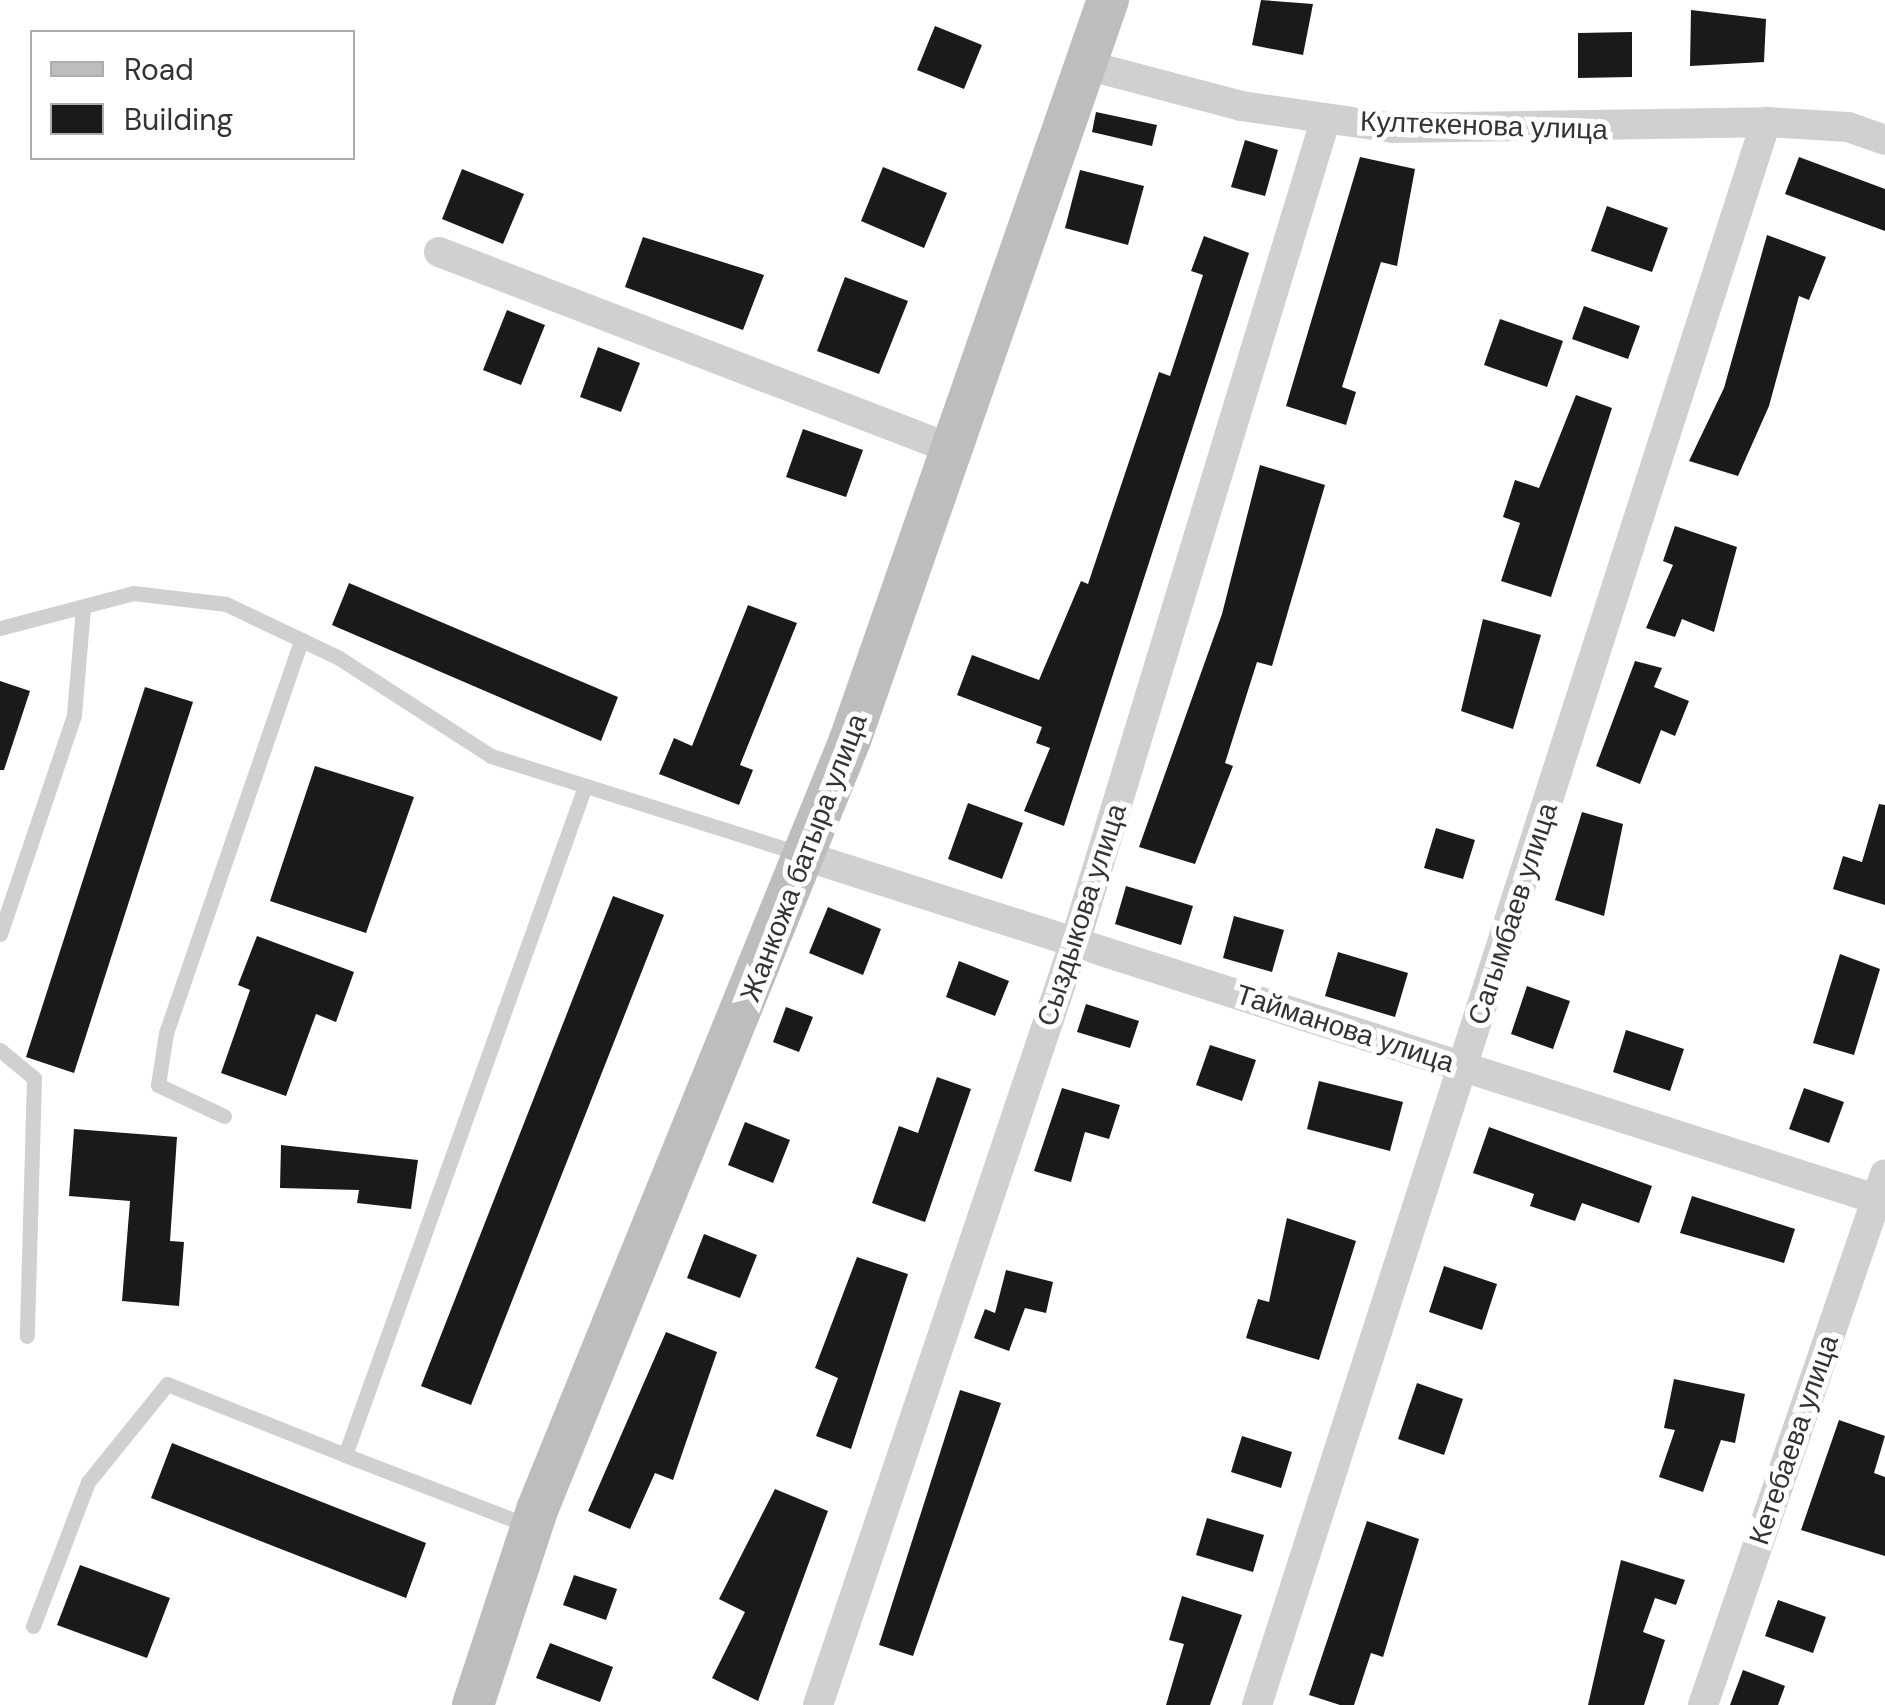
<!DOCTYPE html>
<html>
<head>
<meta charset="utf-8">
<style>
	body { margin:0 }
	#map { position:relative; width:1885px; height:1705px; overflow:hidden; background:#fff; font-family:"DM Sans",sans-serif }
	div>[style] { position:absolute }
	.building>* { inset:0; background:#1a1a1a }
	.lane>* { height:15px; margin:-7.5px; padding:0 7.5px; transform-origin:7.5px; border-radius:7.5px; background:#d0d0d0 }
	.street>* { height:30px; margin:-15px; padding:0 15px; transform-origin:15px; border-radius:15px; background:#d0d0d0 }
	.secondary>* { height:42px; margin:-21px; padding:0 21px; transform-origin:21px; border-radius:21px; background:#bdbdbd }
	span { translate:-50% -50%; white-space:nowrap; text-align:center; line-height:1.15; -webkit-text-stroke:10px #fff; paint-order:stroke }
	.street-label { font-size:28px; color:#333 }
	.legend { position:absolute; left:30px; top:30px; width:325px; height:130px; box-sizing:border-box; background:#fff; border:2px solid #adadad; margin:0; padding:12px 18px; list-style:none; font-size:30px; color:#333 }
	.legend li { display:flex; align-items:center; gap:20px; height:50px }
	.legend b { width:50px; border:2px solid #adadad }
</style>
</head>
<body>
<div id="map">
	<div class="building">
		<i style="clip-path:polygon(1261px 0,1313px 4px,1303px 55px,1252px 45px)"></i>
		<i style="clip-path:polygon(1691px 10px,1766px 19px,1764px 62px,1690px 66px)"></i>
		<i style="clip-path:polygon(935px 26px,982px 45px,964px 89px,917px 70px)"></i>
		<i style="clip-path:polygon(1632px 32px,1632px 77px,1578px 78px,1578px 33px)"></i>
		<i style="clip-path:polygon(1096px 112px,1157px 125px,1152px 146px,1092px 132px)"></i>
		<i style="clip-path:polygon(1245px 140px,1278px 150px,1265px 196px,1231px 187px)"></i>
		<i style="clip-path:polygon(1360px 157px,1415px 169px,1397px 266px,1381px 262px,1342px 387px,1356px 392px,1346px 425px,1286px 406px)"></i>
		<i style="clip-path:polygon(1799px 157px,1885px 189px,1885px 231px,1785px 194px)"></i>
		<i style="clip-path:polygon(883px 167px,947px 193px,924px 248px,861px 221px)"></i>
		<i style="clip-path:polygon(462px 169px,524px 194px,503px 244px,442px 219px)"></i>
		<i style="clip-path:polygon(1080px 170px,1144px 186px,1128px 245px,1065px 228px)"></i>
		<i style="clip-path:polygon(1607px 206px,1668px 228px,1652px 272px,1591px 251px)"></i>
		<i style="clip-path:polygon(1767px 235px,1826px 257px,1809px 300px,1799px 296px,1769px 406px,1738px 476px,1689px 461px,1724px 388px)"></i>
		<i style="clip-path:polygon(1204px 236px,1249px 253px,1064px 826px,1024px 811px,1050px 748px,1036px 743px,1042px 727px,957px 695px,972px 655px,1039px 680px,1081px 581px,1088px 584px,1159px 372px,1170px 376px,1203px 275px,1191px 271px)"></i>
		<i style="clip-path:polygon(643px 237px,764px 275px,743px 330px,625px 287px)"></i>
		<i style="clip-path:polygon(845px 277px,908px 301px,879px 374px,817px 351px)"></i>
		<i style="clip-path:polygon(1584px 306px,1640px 326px,1628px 359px,1572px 339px)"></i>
		<i style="clip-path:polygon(507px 310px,545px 325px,521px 385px,483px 370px)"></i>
		<i style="clip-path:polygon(1500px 319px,1563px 341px,1547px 387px,1484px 365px)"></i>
		<i style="clip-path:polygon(598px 347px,640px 363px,621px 412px,580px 397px)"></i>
		<i style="clip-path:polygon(1576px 395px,1612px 408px,1551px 597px,1501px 581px,1520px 523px,1503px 517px,1515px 480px,1539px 488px)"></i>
		<i style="clip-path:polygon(803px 429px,863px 450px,846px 497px,786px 477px)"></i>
		<i style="clip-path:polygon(1260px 465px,1325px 485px,1272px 666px,1257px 662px,1225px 763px,1233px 766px,1195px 864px,1139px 847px,1222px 614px)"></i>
		<i style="clip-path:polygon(1675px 526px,1737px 547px,1714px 632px,1682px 619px,1675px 637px,1646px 628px,1673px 565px,1663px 561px)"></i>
		<i style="clip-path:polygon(349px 583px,618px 697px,601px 741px,332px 625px)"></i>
		<i style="clip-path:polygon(748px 605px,797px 623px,740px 765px,753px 770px,739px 805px,659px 774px,674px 738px,692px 746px)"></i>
		<i style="clip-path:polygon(1483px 619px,1541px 635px,1513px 729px,1461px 711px)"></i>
		<i style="clip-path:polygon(1635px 661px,1662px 668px,1654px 687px,1689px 701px,1675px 736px,1661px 730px,1640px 784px,1596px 766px)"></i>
		<i style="clip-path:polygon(0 681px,30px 691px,4px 770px,0 770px)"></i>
		<i style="clip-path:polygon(145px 687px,193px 702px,74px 1073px,26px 1057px)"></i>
		<i style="clip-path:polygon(315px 766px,414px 797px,366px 933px,270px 901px)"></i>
		<i style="clip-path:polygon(968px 803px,1023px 823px,1002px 879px,948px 859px)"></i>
		<i style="clip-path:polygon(1879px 804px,1885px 805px,1885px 905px,1833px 889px,1843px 856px,1862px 862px)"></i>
		<i style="clip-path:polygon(1582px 812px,1623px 824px,1604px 916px,1555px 900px)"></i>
		<i style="clip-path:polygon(1436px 828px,1475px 840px,1463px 879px,1424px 868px)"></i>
		<i style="clip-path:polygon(1126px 886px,1193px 906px,1181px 945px,1115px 924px)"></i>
		<i style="clip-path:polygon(613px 896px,664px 915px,471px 1405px,421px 1386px)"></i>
		<i style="clip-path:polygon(828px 907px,881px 929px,863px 975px,809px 953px)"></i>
		<i style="clip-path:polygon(1234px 916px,1284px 930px,1272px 972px,1223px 958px)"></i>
		<i style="clip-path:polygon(257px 936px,354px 972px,336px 1022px,316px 1014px,286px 1096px,221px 1073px,250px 990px,238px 985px)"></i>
		<i style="clip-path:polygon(1338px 952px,1408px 973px,1395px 1017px,1325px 996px)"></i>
		<i style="clip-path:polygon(1840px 954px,1880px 969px,1854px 1055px,1813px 1043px)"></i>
		<i style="clip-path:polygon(959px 961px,1009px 981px,995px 1016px,946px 997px)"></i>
		<i style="clip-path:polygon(1527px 986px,1570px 1001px,1553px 1049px,1511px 1034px)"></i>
		<i style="clip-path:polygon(1086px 1004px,1139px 1021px,1130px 1048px,1077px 1032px)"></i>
		<i style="clip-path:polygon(786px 1007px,813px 1017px,799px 1052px,773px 1042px)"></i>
		<i style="clip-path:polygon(1626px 1030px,1684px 1049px,1670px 1091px,1613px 1072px)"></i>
		<i style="clip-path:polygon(1210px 1045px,1256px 1060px,1242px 1101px,1196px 1085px)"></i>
		<i style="clip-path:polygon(937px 1077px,971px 1089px,925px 1222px,872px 1203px,899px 1126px,918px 1133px)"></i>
		<i style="clip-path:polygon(1319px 1081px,1403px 1102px,1390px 1151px,1307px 1129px)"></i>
		<i style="clip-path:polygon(1062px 1088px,1120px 1105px,1109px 1139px,1085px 1132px,1071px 1182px,1034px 1171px)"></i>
		<i style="clip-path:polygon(1804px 1088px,1844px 1102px,1829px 1143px,1789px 1129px)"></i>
		<i style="clip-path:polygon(745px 1122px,790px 1140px,773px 1183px,728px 1165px)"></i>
		<i style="clip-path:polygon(1489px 1127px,1652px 1186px,1639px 1223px,1582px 1203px,1575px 1221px,1530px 1206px,1534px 1194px,1473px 1173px)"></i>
		<i style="clip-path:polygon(74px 1129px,177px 1137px,170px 1241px,184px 1242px,179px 1306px,122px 1301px,130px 1201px,69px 1196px)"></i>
		<i style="clip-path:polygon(281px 1145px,418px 1160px,411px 1209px,357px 1203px,359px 1190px,280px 1188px)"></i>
		<i style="clip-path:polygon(1692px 1196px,1795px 1229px,1784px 1263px,1680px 1233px)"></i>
		<i style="clip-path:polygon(1287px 1218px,1356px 1241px,1319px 1360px,1246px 1338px,1258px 1299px,1269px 1302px)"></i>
		<i style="clip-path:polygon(704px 1234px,757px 1255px,740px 1298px,687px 1278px)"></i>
		<i style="clip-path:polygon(857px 1257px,908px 1274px,851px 1449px,816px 1436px,838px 1378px,815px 1368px)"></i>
		<i style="clip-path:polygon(1444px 1266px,1497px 1284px,1482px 1330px,1429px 1312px)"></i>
		<i style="clip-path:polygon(1006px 1270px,1053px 1282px,1046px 1313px,1025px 1308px,1009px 1351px,974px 1338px,985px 1309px,995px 1313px)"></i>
		<i style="clip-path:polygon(666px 1332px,717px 1352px,673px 1480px,655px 1473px,630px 1529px,588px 1511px)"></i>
		<i style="clip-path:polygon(1674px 1379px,1745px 1394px,1735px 1443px,1721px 1440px,1703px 1492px,1659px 1477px,1675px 1430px,1664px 1428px)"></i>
		<i style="clip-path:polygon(1417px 1383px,1463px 1399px,1444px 1455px,1398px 1439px)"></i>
		<i style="clip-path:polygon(960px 1390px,1001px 1403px,913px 1656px,879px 1645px)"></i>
		<i style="clip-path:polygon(1839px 1420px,1885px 1436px,1874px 1473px,1885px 1477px,1885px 1556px,1801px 1530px)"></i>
		<i style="clip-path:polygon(1242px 1436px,1292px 1452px,1281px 1488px,1231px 1472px)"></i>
		<i style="clip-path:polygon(172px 1443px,426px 1543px,406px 1598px,151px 1498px)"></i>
		<i style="clip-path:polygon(775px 1489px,828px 1511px,758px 1701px,712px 1678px,745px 1612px,719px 1599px)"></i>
		<i style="clip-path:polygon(1207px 1518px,1264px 1535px,1253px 1572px,1196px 1555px)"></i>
		<i style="clip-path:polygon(1367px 1521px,1419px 1539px,1383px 1657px,1371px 1653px,1354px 1705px,1340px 1705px,1309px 1695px)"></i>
		<i style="clip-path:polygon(1621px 1560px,1685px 1580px,1676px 1605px,1655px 1598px,1643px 1632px,1665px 1640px,1644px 1705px,1588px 1705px)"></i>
		<i style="clip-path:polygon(80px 1565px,170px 1598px,147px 1658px,57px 1625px)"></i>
		<i style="clip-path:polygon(574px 1575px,617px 1589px,606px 1620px,563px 1605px)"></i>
		<i style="clip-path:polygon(1182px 1596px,1242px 1615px,1210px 1705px,1166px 1705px,1184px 1644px,1169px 1640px)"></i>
		<i style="clip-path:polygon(1778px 1600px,1826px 1617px,1813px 1653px,1765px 1636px)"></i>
		<i style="clip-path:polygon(550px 1643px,613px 1667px,600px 1702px,536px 1678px)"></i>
		<i style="clip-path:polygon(1743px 1670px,1785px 1686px,1778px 1705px,1730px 1705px)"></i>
	</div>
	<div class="lane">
		<i style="left:0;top:628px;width:138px;rotate:-14.7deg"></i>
		<i style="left:133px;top:593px;width:94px;rotate:6.7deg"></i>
		<i style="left:226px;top:604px;width:125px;rotate:25.5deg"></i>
		<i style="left:339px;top:658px;width:181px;rotate:32.8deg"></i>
		<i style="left:491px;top:756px;width:326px;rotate:17.5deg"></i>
		<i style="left:0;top:934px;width:231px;rotate:-71.3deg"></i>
		<i style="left:74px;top:715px;width:108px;rotate:-85.2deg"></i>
		<i style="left:0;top:1050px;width:44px;rotate:39.5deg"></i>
		<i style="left:34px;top:1078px;width:258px;rotate:91.6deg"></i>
		<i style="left:224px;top:1116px;width:73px;rotate:-154.8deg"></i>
		<i style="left:158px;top:1085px;width:53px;rotate:-81.3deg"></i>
		<i style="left:166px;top:1033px;width:416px;rotate:-71deg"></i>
		<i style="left:527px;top:1525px;width:195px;rotate:-159deg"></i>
		<i style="left:345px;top:1455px;width:711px;rotate:-70.26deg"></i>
		<i style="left:33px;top:1626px;width:154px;rotate:-69.1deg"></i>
		<i style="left:88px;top:1482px;width:126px;rotate:-51.1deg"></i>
		<i style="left:167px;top:1384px;width:192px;rotate:21.7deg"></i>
	</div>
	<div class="street">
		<i style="left:1086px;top:65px;width:160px;rotate:14.8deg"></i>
		<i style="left:1241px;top:106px;width:154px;rotate:8.2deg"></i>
		<i style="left:1393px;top:128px;width:373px;rotate:-0.9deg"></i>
		<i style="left:1766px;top:122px;width:82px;rotate:3.5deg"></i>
		<i style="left:1848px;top:127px;width:39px;rotate:19deg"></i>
		<i style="left:439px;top:252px;width:550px;rotate:21.01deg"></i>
		<i style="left:805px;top:856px;width:1134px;rotate:17.76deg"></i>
		<i style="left:818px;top:1705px;width:805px;rotate:-71.39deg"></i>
		<i style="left:1075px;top:942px;width:861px;rotate:-73.06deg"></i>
		<i style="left:1257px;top:1705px;width:1663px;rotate:-72.18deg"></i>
		<i style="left:1703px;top:1705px;width:561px;rotate:-71.08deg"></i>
	</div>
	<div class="secondary">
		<i style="left:473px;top:1705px;width:205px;rotate:-71.8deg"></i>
		<i style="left:537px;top:1510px;width:831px;rotate:-67.88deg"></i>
		<i style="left:850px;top:740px;width:784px;rotate:-70.78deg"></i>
	</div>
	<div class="street-label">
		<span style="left:1484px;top:126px;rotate:2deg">Култекенова улица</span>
		<span style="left:804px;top:858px;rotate:-69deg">Жанкожа батыра улица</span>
		<span style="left:1513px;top:914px;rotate:-72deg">Сагымбаев улица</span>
		<span style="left:1082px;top:915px;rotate:-72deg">Сыздыкова улица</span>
		<span style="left:1345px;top:1029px;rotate:18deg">Тайманова улица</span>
		<span style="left:1794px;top:1440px;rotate:-71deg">Кетебаева улица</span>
	</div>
	<ul class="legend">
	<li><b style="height:12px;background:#bdbdbd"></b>Road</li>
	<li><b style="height:28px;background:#1a1a1a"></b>Building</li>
	</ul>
</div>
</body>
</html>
